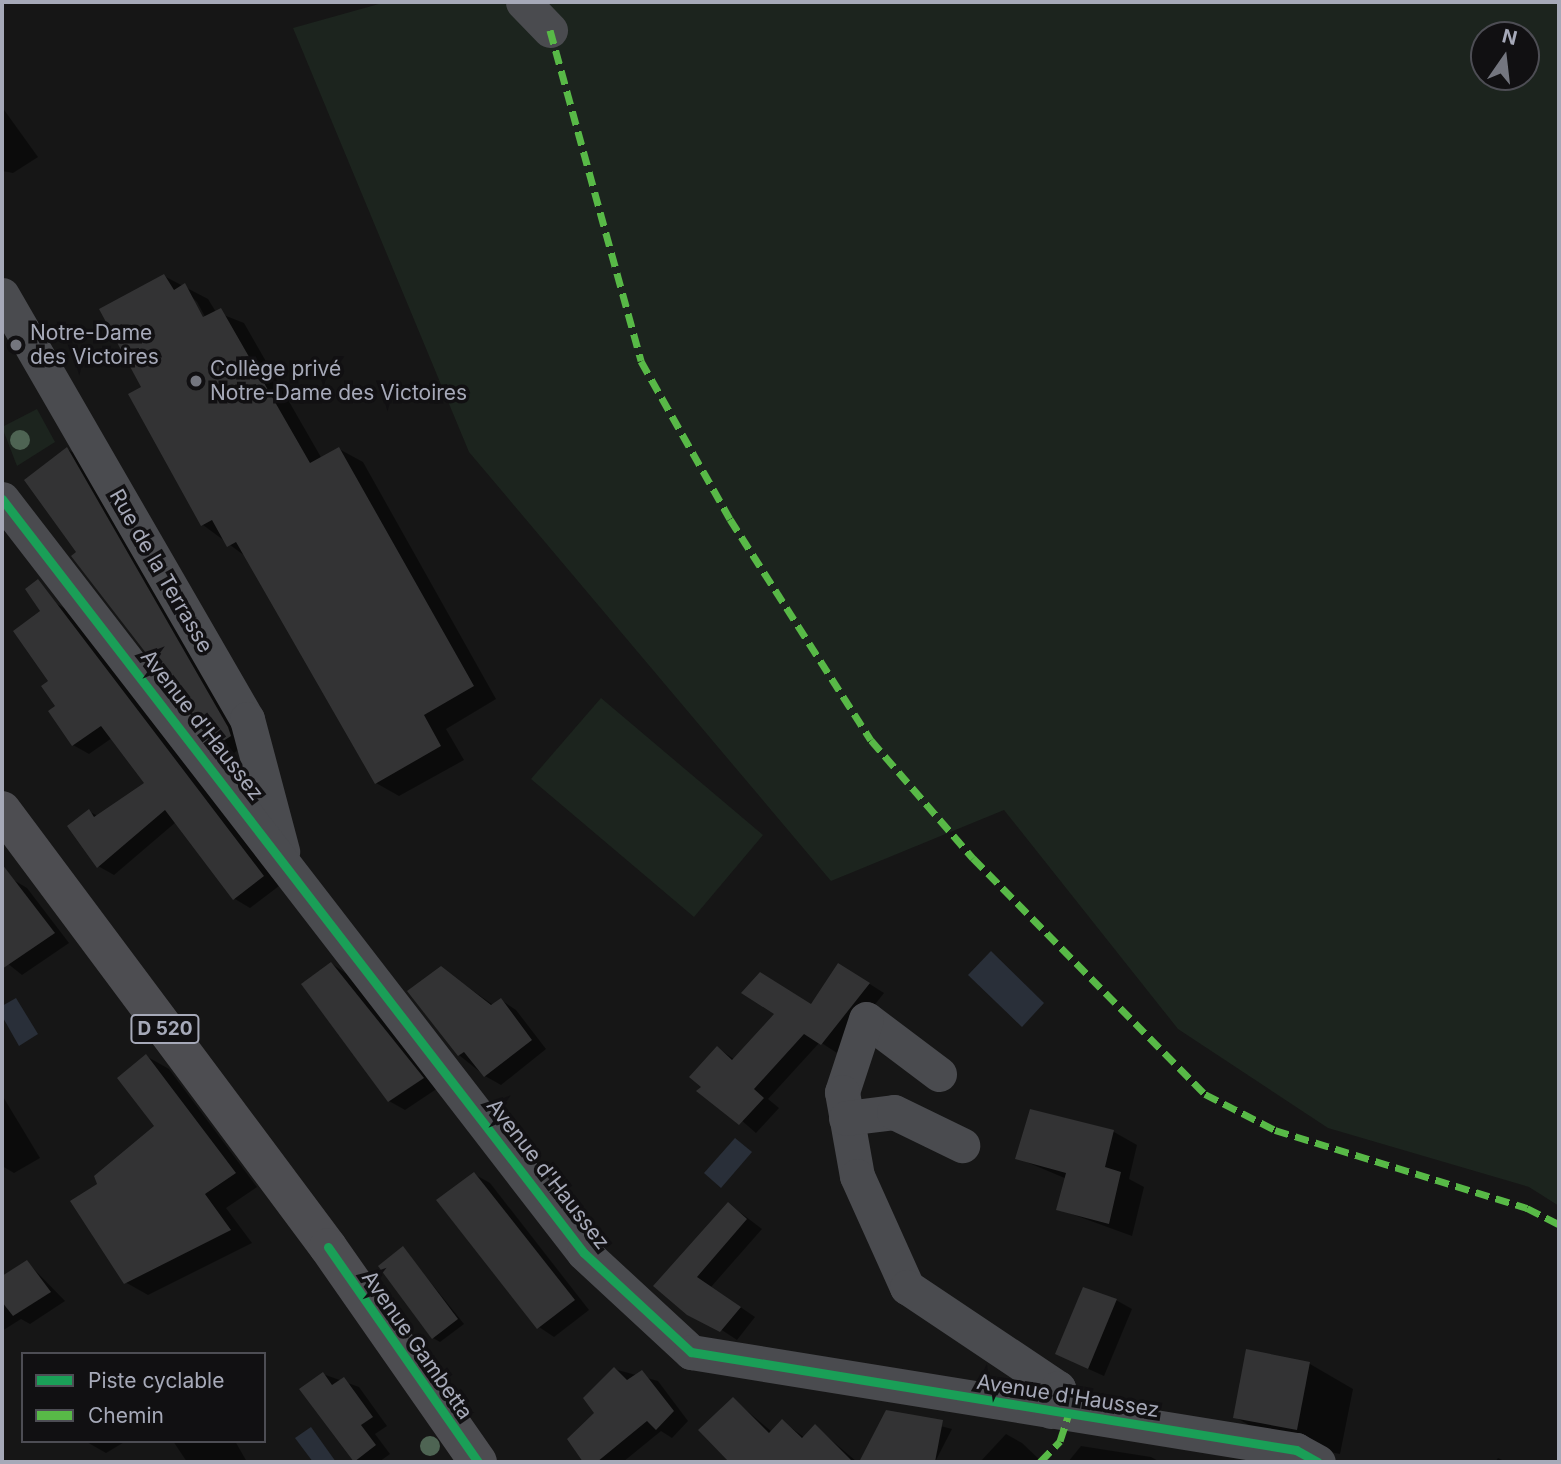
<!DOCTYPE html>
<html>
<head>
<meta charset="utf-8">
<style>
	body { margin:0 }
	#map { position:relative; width:1561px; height:1464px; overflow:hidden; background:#161616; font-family:Inter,sans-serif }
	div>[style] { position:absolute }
	.green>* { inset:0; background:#1c241e }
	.water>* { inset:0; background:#292f39 }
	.shadow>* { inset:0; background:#0007 }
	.building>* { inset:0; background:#333334 }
	.minor>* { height:35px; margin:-17.5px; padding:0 17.5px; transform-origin:17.5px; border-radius:17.5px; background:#4a4b4f }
	.major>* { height:38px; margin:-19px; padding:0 19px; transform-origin:19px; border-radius:19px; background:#4d4d51 }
	.quiet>* { height:7px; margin-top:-3.5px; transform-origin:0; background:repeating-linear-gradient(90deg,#58b947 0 14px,transparent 0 21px) }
	.cycleway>* { height:9px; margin:-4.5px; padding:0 4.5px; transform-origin:4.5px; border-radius:4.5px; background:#1a9f57 }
	.trees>* { width:20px; height:20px; margin:-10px; border-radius:50%; background:#4e6453 }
	.dots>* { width:19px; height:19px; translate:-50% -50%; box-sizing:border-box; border:4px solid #111012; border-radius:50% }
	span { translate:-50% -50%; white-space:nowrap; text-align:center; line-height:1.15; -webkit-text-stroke:7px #111012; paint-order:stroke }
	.shield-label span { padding:2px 5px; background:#111012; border:2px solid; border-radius:5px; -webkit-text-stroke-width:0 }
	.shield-label { font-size:19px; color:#a6a9b8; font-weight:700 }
	.poi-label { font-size:21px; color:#a6a9b8 }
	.left { translate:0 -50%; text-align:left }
	.street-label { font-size:21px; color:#a6a9b8 }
	.frame { position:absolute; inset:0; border:4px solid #a6a9b8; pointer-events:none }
	.legend { position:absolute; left:21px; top:1352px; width:245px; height:91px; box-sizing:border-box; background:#111012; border:2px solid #4d4d54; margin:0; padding:9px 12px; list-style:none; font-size:21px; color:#a6a9b8 }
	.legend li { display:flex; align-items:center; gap:14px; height:35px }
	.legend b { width:35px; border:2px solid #4d4d54 }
	.north { position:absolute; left:1470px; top:21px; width:70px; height:70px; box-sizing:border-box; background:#111012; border:2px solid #4d4d54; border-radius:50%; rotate:14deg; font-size:19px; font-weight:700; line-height:28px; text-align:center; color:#a6a9b8 }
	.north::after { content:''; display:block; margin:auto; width:24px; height:32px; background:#74767f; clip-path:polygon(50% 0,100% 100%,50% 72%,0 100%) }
</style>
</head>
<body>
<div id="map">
	<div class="green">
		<i style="clip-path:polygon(evenodd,386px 2px,1559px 2px,1559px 1206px,1529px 1187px,1328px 1128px,1178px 1029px,1004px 810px,831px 881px,469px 452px,293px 28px,386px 2px,1484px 35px,1526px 35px,1526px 77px,1484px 77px,1484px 35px)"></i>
		<i style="clip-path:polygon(37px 409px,55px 442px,17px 466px,2px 427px)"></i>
		<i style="clip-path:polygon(601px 698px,763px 835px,694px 917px,531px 779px)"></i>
	</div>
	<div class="water">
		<i style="clip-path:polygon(991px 951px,1044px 1003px,1022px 1027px,968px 975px)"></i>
		<i style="clip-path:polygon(16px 998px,38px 1034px,19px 1046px,2px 1016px,2px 1006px)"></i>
		<i style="clip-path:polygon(735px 1138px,752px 1152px,721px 1188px,704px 1173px)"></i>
		<i style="clip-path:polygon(311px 1427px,336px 1462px,313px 1462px,295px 1438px)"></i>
	</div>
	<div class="shadow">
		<i style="clip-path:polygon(2px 107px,38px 157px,13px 173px,2px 171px)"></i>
		<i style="clip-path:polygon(evenodd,164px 276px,208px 299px,216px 312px,244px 323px,322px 459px,339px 449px,363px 462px,496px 699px,446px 729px,464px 760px,399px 796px,376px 783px,245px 556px,203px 525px,143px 387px,164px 276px,191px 296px,197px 302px,209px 324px,206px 325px,191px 296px)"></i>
		<i style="clip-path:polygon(67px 449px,82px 458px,245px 745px,234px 753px,219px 744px)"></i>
		<i style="clip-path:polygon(55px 603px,71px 612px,279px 886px,250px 908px,235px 899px,176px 822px,114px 875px,98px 866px,90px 812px,98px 816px,146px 784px,112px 738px,89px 754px,73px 745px,51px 681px)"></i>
		<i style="clip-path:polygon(12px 879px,27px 888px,69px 943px,22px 975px,2px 959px,2px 920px,9px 916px,2px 886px)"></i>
		<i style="clip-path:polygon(332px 964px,347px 974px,438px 1088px,405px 1110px,389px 1101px)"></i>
		<i style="clip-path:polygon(441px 968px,493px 1005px,501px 1000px,516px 1010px,546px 1049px,501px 1085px,485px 1076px,459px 1055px)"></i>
		<i style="clip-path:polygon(854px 974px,884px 993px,837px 1053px,820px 1042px,768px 1099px,779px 1108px,756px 1133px,703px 1087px,718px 1048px,735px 1060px)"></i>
		<i style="clip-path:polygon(146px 1056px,169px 1069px,257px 1187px,226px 1208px,252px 1243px,148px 1295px,125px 1282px,100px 1184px,156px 1126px)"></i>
		<i style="clip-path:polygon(2px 1095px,40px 1158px,14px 1173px,2px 1166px)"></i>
		<i style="clip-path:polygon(1114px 1132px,1137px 1145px,1129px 1179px,1144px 1187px,1132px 1236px,1058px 1209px,1067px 1179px,1017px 1158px)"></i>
		<i style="clip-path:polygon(474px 1174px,490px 1183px,589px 1310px,554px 1337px,539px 1327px)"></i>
		<i style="clip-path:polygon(729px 1204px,762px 1229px,711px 1287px,755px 1317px,737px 1340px,655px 1286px)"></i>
		<i style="clip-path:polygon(403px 1248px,464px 1324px,440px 1342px,433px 1338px)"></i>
		<i style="clip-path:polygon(27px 1262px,65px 1301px,30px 1324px,21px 1319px,2px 1331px,2px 1278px)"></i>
		<i style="clip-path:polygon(1116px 1300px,1132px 1309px,1104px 1376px,1073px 1362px)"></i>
		<i style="clip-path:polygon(1248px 1351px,1310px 1364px,1353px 1389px,1340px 1454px,1278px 1442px,1235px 1417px)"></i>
		<i style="clip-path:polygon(614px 1369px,658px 1381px,688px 1421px,672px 1438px,661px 1431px,623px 1462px,586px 1462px,569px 1439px,597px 1413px)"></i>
		<i style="clip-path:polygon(323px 1374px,359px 1387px,387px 1426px,375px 1434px,390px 1454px,379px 1462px,354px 1462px)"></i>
		<i style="clip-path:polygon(733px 1399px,772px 1432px,782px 1421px,805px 1438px,816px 1427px,857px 1462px,732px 1462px,701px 1430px)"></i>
		<i style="clip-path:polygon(887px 1412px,952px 1429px,935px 1462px,861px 1462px)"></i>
		<i style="clip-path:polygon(1006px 1434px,1022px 1443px,1042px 1462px,980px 1462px)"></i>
		<i style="clip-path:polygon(85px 1441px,126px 1441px,106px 1453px)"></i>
		<i style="clip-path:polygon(173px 1441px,235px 1441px,247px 1462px,187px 1462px)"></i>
		<i style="clip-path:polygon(1081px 1446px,1151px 1457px,1160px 1462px,1068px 1462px)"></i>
		<i style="clip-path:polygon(1498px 1458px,1506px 1462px,1495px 1462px)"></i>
	</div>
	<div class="building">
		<i style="clip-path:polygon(164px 274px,174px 290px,185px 283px,203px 317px,221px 308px,310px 463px,339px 447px,474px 686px,424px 715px,441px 746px,375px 784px,236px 542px,227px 547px,212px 520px,201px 526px,128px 394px,141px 387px,99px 309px)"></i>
		<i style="clip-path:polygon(67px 447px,228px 727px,231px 736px,217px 745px,71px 556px,76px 552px,24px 480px)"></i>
		<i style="clip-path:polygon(38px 579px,264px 876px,233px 900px,165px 810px,97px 868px,67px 826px,89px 809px,94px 817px,144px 783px,101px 726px,72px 746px,48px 711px,55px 706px,41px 686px,48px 681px,13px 631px,40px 611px,25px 589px)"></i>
		<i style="clip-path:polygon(2px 864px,55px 933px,2px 969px)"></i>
		<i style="clip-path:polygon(331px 962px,424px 1078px,388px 1102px,301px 984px)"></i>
		<i style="clip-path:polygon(838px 963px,870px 983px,821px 1045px,804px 1034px,754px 1089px,764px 1098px,739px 1125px,696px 1091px,701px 1087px,689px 1077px,717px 1046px,732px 1060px,774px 1014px,741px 993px,760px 972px,811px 1004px)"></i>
		<i style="clip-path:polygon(441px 966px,491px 1005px,501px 998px,532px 1040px,484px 1077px,464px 1052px,458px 1056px,407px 991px)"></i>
		<i style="clip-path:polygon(146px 1054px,236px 1173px,205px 1194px,231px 1230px,124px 1284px,70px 1201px,97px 1184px,94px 1176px,154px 1126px,117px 1078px)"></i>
		<i style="clip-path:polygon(1030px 1109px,1114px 1130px,1105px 1167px,1121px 1172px,1109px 1224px,1056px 1210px,1066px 1173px,1015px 1159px)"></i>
		<i style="clip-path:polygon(474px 1172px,575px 1300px,537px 1329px,436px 1200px)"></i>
		<i style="clip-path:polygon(728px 1202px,747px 1219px,697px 1277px,741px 1307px,720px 1332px,687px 1315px,653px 1286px)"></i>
		<i style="clip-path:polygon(403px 1246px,458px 1319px,432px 1339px,378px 1266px)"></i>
		<i style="clip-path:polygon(27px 1260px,51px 1292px,13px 1316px,2px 1302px,2px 1276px)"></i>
		<i style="clip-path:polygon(1083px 1287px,1117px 1299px,1088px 1369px,1055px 1354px)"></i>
		<i style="clip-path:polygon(1246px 1349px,1310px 1362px,1297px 1430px,1233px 1418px)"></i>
		<i style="clip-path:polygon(614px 1367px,627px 1380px,642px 1370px,674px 1411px,656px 1430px,647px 1421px,597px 1462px,583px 1462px,567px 1439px,594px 1413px,583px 1398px)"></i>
		<i style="clip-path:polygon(323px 1372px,332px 1385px,344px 1377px,373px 1417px,361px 1425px,376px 1445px,354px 1462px,299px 1389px)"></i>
		<i style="clip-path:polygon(733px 1397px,769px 1433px,782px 1419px,802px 1438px,815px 1424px,853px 1462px,729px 1462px,698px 1430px)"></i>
		<i style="clip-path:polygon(886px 1410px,943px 1420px,935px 1462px,859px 1462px)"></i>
	</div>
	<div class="minor">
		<i style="left:523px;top:2px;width:39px;rotate:46deg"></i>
		<i style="left:2px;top:295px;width:490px;rotate:60deg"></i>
		<i style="left:247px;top:719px;width:137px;rotate:75.1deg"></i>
		<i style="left:2px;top:499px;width:952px;rotate:52.34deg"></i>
		<i style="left:584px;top:1253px;width:146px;rotate:42.8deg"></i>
		<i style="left:691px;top:1352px;width:613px;rotate:9.2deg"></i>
		<i style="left:1296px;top:1450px;width:25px;rotate:29deg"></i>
		<i style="left:939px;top:1074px;width:91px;rotate:-143deg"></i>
		<i style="left:866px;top:1019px;width:77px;rotate:108.2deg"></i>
		<i style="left:842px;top:1092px;width:85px;rotate:79.9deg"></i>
		<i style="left:857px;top:1176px;width:122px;rotate:65.8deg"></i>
		<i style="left:907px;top:1287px;width:182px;rotate:33.8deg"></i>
		<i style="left:1058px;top:1388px;width:24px;rotate:107deg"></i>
		<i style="left:846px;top:1118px;width:48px;rotate:-7.1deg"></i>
		<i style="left:894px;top:1112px;width:76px;rotate:25.9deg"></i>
	</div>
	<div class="major">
		<i style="left:2px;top:810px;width:545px;rotate:53.28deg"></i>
		<i style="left:328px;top:1247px;width:262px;rotate:55.1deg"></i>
	</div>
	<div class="quiet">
		<i style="left:550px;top:30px;width:343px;rotate:74.6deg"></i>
		<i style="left:641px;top:361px;width:181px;rotate:60.6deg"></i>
		<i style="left:730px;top:519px;width:262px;rotate:57.5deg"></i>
		<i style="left:871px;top:740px;width:156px;rotate:49.2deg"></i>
		<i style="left:973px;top:858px;width:331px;rotate:45.5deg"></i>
		<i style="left:1205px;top:1094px;width:79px;rotate:27.2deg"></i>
		<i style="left:1275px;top:1130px;width:264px;rotate:17.2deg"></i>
		<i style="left:1527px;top:1208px;width:36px;rotate:27deg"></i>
		<i style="left:1040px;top:1462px;width:29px;rotate:-46deg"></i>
		<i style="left:1060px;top:1441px;width:28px;rotate:-72deg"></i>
	</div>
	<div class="cycleway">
		<i style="left:2px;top:499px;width:952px;rotate:52.34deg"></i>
		<i style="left:584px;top:1253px;width:146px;rotate:42.8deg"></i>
		<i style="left:691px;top:1352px;width:613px;rotate:9.2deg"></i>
		<i style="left:1296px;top:1450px;width:25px;rotate:29deg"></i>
		<i style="left:328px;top:1247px;width:262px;rotate:55.1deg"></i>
	</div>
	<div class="trees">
		<i style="left:20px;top:440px"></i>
		<i style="left:430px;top:1446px"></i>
	</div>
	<div class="dots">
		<i style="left:16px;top:345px;background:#74767f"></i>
		<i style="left:196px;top:381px;background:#74767f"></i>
	</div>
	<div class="shield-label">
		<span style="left:165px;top:1029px">D 520</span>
	</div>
	<div class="poi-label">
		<span class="left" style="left:30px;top:345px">Notre-Dame<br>des Victoires</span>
		<span class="left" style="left:210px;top:381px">Collège privé<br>Notre-Dame des Victoires</span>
	</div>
	<div class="street-label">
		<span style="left:161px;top:571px;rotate:60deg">Rue de la Terrasse</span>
		<span style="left:202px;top:725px;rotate:52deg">Avenue d'Haussez</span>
		<span style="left:548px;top:1174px;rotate:52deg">Avenue d'Haussez</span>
		<span style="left:417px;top:1345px;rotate:55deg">Avenue Gambetta</span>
		<span style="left:1068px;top:1396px;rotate:9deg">Avenue d'Haussez</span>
	</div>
	<div class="frame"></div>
	<ul class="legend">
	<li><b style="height:9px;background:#1a9f57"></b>Piste cyclable</li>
	<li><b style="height:9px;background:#58b947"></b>Chemin</li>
	</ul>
	<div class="north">N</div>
</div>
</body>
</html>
